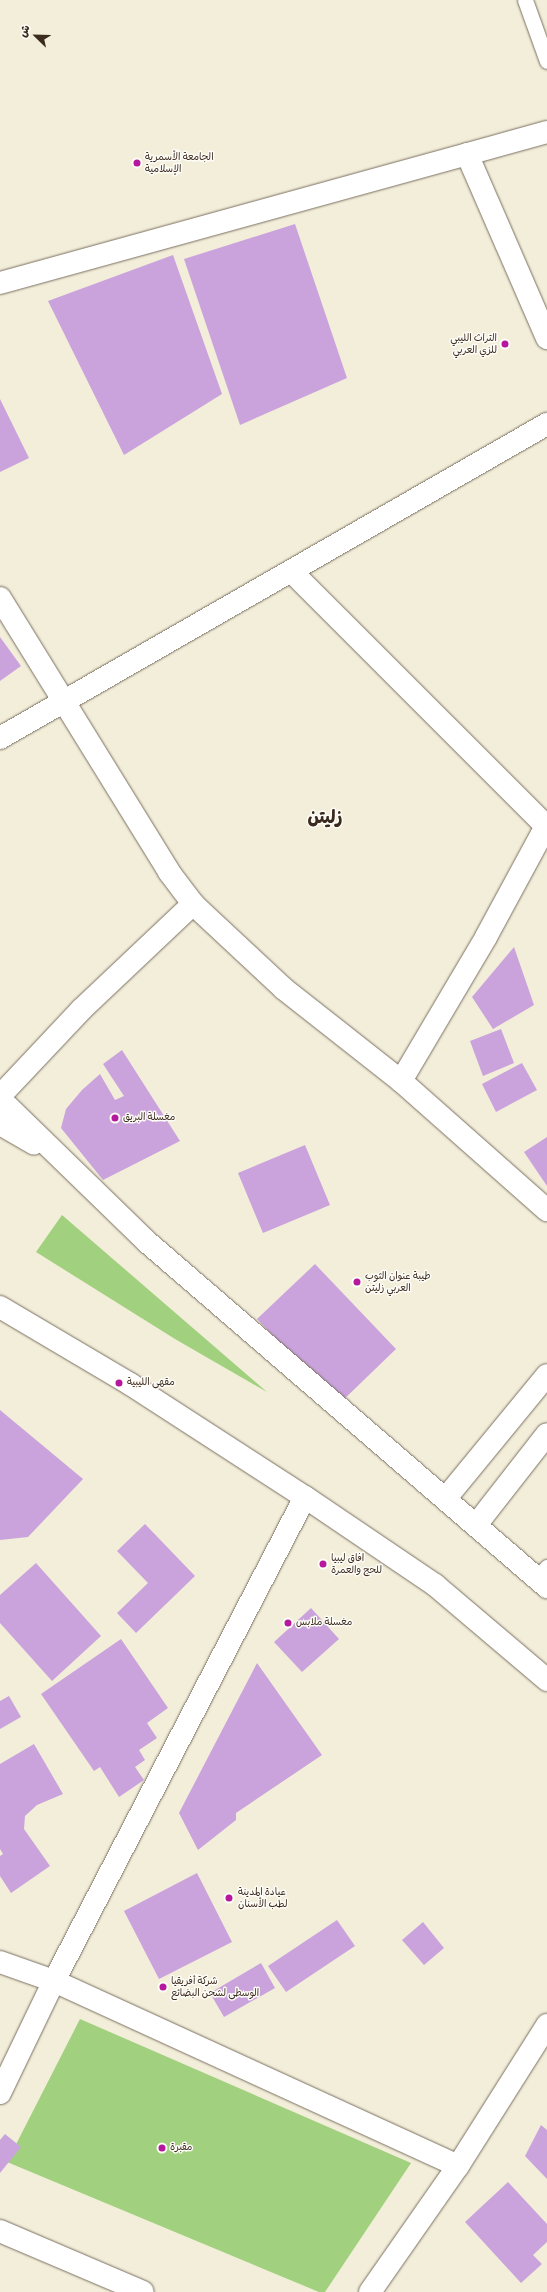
<!DOCTYPE html>
<html>
<head>
<meta charset="utf-8">
<style>
	body { margin:0 }
	#map { position:relative; width:547px; height:2292px; overflow:hidden; background:#f2eeda; font-family:Pangolin,"Playpen Sans Arabic",sans-serif }
	div>[style] { position:absolute }
	.green>* { inset:0; background:#a1d07e }
	.building>* { inset:0; background:#caa3dc }
	.roads { filter:drop-shadow(0 0 1px #7b6f60) drop-shadow(0 0 1px #7b6f60) }
	.service>* { height:15px; margin:-7.5px; padding:0 7.5px; transform-origin:7.5px; border-radius:7.5px; background:#fff }
	.minor>* { height:22px; margin:-11px; padding:0 11px; transform-origin:11px; border-radius:11px; background:#fff }
	.secondary>* { height:22px; margin:-11px; padding:0 11px; transform-origin:11px; border-radius:11px; background:#fff }
	.primary>* { height:22px; margin:-11px; padding:0 11px; transform-origin:11px; border-radius:11px; background:#fff }
	.dots>* { width:11px; height:11px; translate:-50% -50%; box-sizing:border-box; border:2px solid #fdfcf7; border-radius:50% }
	span { translate:-50% -50%; white-space:nowrap; text-align:center; line-height:1.15; -webkit-text-stroke:3px #fdfcf7; paint-order:stroke }
	.poi-label { font-size:10px; color:#3b2a1e }
	.left { translate:0 -50%; text-align:left }
	.right { translate:-100% -50%; text-align:right }
	.town-label { font-size:18px; color:#3b2a1e; font-weight:700 }
	.north { position:absolute; left:16px; top:16px; width:40px; height:40px; -webkit-text-stroke:3px #fdfcf7; paint-order:stroke; rotate:293deg; font-size:11px; font-weight:700; line-height:16px; text-align:center; color:#3b2a1e }
	.north::after { content:''; display:block; margin:auto; width:14px; height:18px; background:#3b2a1e; clip-path:polygon(50% 0,100% 100%,50% 72%,0 100%) }
</style>
</head>
<body>
<div id="map">
	<div class="green">
		<i style="clip-path:polygon(62px 1215px,267px 1392px,175px 1339px,36px 1252px)"></i>
		<i style="clip-path:polygon(80px 2019px,411px 2163px,325px 2292px,319px 2292px,7px 2162px)"></i>
	</div>
	<div class="building">
		<i style="clip-path:polygon(295px 224px,347px 378px,240px 425px,184px 259px)"></i>
		<i style="clip-path:polygon(173px 255px,222px 394px,124px 455px,48px 301px)"></i>
		<i style="clip-path:polygon(0 399px,29px 458px,0 472px)"></i>
		<i style="clip-path:polygon(0 637px,21px 666px,0 681px)"></i>
		<i style="clip-path:polygon(514px 947px,534px 1005px,493px 1029px,472px 997px)"></i>
		<i style="clip-path:polygon(501px 1029px,514px 1063px,483px 1076px,470px 1041px)"></i>
		<i style="clip-path:polygon(122px 1050px,180px 1141px,103px 1180px,61px 1128px,66px 1109px,82px 1090px,100px 1074px,115px 1100px,124px 1096px,103px 1064px)"></i>
		<i style="clip-path:polygon(522px 1063px,537px 1090px,496px 1112px,482px 1084px)"></i>
		<i style="clip-path:polygon(547px 1137px,547px 1186px,524px 1152px)"></i>
		<i style="clip-path:polygon(305px 1145px,330px 1205px,263px 1233px,238px 1173px)"></i>
		<i style="clip-path:polygon(315px 1264px,396px 1349px,339px 1404px,257px 1319px)"></i>
		<i style="clip-path:polygon(0 1410px,83px 1479px,28px 1537px,0 1540px)"></i>
		<i style="clip-path:polygon(145px 1524px,195px 1576px,136px 1633px,117px 1613px,148px 1583px,117px 1551px)"></i>
		<i style="clip-path:polygon(36px 1563px,101px 1636px,52px 1681px,0 1623px,0 1595px)"></i>
		<i style="clip-path:polygon(311px 1608px,339px 1639px,302px 1672px,274px 1642px)"></i>
		<i style="clip-path:polygon(121px 1639px,168px 1708px,147px 1723px,157px 1738px,139px 1750px,145px 1760px,135px 1767px,144px 1780px,119px 1797px,100px 1767px,94px 1771px,41px 1694px)"></i>
		<i style="clip-path:polygon(257px 1663px,322px 1755px,236px 1813px,236px 1820px,198px 1850px,179px 1813px)"></i>
		<i style="clip-path:polygon(9px 1696px,21px 1717px,0 1729px,0 1701px)"></i>
		<i style="clip-path:polygon(34px 1744px,63px 1794px,37px 1805px,25px 1816px,24px 1829px,50px 1866px,11px 1893px,0 1876px,0 1856px,3px 1854px,0 1849px,0 1764px)"></i>
		<i style="clip-path:polygon(197px 1873px,232px 1942px,159px 1979px,124px 1911px)"></i>
		<i style="clip-path:polygon(337px 1920px,355px 1946px,286px 1992px,268px 1966px)"></i>
		<i style="clip-path:polygon(423px 1922px,444px 1948px,424px 1965px,402px 1940px)"></i>
		<i style="clip-path:polygon(261px 1963px,275px 1988px,224px 2017px,210px 1993px)"></i>
		<i style="clip-path:polygon(541px 2125px,547px 2130px,547px 2179px,525px 2156px)"></i>
		<i style="clip-path:polygon(5px 2134px,21px 2147px,0 2173px,0 2140px)"></i>
		<i style="clip-path:polygon(508px 2182px,547px 2224px,547px 2242px,533px 2255px,542px 2264px,521px 2283px,465px 2222px)"></i>
	</div>
	<div class="roads">
		<div class="service">
			<i style="left:525px;top:0;width:65px;rotate:70.2deg"></i>
			<i style="left:537px;top:1578px;width:15px;rotate:-48deg"></i>
		</div>
		<div class="minor">
			<i style="left:467px;top:154px;width:201px;rotate:66.5deg"></i>
			<i style="left:0;top:283px;width:567px;rotate:-15.43deg"></i>
			<i style="left:292px;top:572px;width:359px;rotate:45deg"></i>
			<i style="left:0;top:598px;width:322px;rotate:58.3deg"></i>
			<i style="left:169px;top:872px;width:40px;rotate:53deg"></i>
			<i style="left:193px;top:904px;width:125px;rotate:43deg"></i>
			<i style="left:284px;top:989px;width:149px;rotate:38.2deg"></i>
			<i style="left:401px;top:1081px;width:195px;rotate:41.5deg"></i>
			<i style="left:0;top:738px;width:631px;rotate:-29.86deg"></i>
			<i style="left:401px;top:1081px;width:167px;rotate:-59.4deg"></i>
			<i style="left:486px;top:937px;width:128px;rotate:-61.6deg"></i>
			<i style="left:0;top:1096px;width:120px;rotate:-46.7deg"></i>
			<i style="left:82px;top:1009px;width:153px;rotate:-43.4deg"></i>
			<i style="left:0;top:1962px;width:57px;rotate:19.4deg"></i>
			<i style="left:54px;top:1981px;width:444px;rotate:24.6deg"></i>
			<i style="left:0;top:2093px;width:124px;rotate:-64.3deg"></i>
			<i style="left:54px;top:1981px;width:545px;rotate:-62.59deg"></i>
			<i style="left:0;top:2231px;width:155px;rotate:23.1deg"></i>
			<i style="left:370px;top:2292px;width:154px;rotate:-55.1deg"></i>
			<i style="left:458px;top:2166px;width:167px;rotate:-57.7deg"></i>
		</div>
		<div class="secondary">
			<i style="left:446px;top:1498px;width:159px;rotate:-50.6deg"></i>
			<i style="left:476px;top:1525px;width:115px;rotate:-52deg"></i>
		</div>
		<div class="primary">
			<i style="left:0;top:1099px;width:204px;rotate:44.2deg"></i>
			<i style="left:146px;top:1241px;width:530px;rotate:40.79deg"></i>
			<i style="left:0;top:1124px;width:39px;rotate:30deg"></i>
			<i style="left:0;top:1307px;width:151px;rotate:30.6deg"></i>
			<i style="left:130px;top:1384px;width:208px;rotate:32.9deg"></i>
			<i style="left:305px;top:1497px;width:157px;rotate:34.1deg"></i>
			<i style="left:435px;top:1585px;width:147px;rotate:40.3deg"></i>
		</div>
	</div>
	<div class="dots">
		<i style="left:137px;top:163px;background:#b5179e"></i>
		<i style="left:505px;top:344px;background:#b5179e"></i>
		<i style="left:115px;top:1118px;background:#b5179e"></i>
		<i style="left:357px;top:1282px;background:#b5179e"></i>
		<i style="left:119px;top:1383px;background:#b5179e"></i>
		<i style="left:323px;top:1564px;background:#b5179e"></i>
		<i style="left:288px;top:1623px;background:#b5179e"></i>
		<i style="left:229px;top:1898px;background:#b5179e"></i>
		<i style="left:163px;top:1987px;background:#b5179e"></i>
		<i style="left:162px;top:2148px;background:#b5179e"></i>
	</div>
	<div class="poi-label">
		<span class="left" style="left:145px;top:163px">الجامعة الأسمرية<br>الإسلامية</span>
		<span class="right" style="left:497px;top:344px">التراث الليبي<br>للزي العربي</span>
		<span class="left" style="left:123px;top:1118px">مغسلة البريق</span>
		<span class="left" style="left:365px;top:1282px">طيبة عنوان الثوب<br>العربي زليتن</span>
		<span class="left" style="left:127px;top:1383px">مقهى الليبية</span>
		<span class="left" style="left:331px;top:1564px">افاق ليبيا<br>للحج والعمرة</span>
		<span class="left" style="left:296px;top:1623px">مغسلة ملابس</span>
		<span class="left" style="left:238px;top:1898px">عيادة المدينة<br>لطب الأسنان</span>
		<span class="left" style="left:171px;top:1987px">شركة أفريقيا<br>الوسطى لشحن البضائع</span>
		<span class="left" style="left:170px;top:2148px">مقبرة</span>
	</div>
	<div class="town-label">
		<span style="left:325px;top:818px">زليتن</span>
	</div>
	<div class="north">ش</div>
</div>
</body>
</html>
